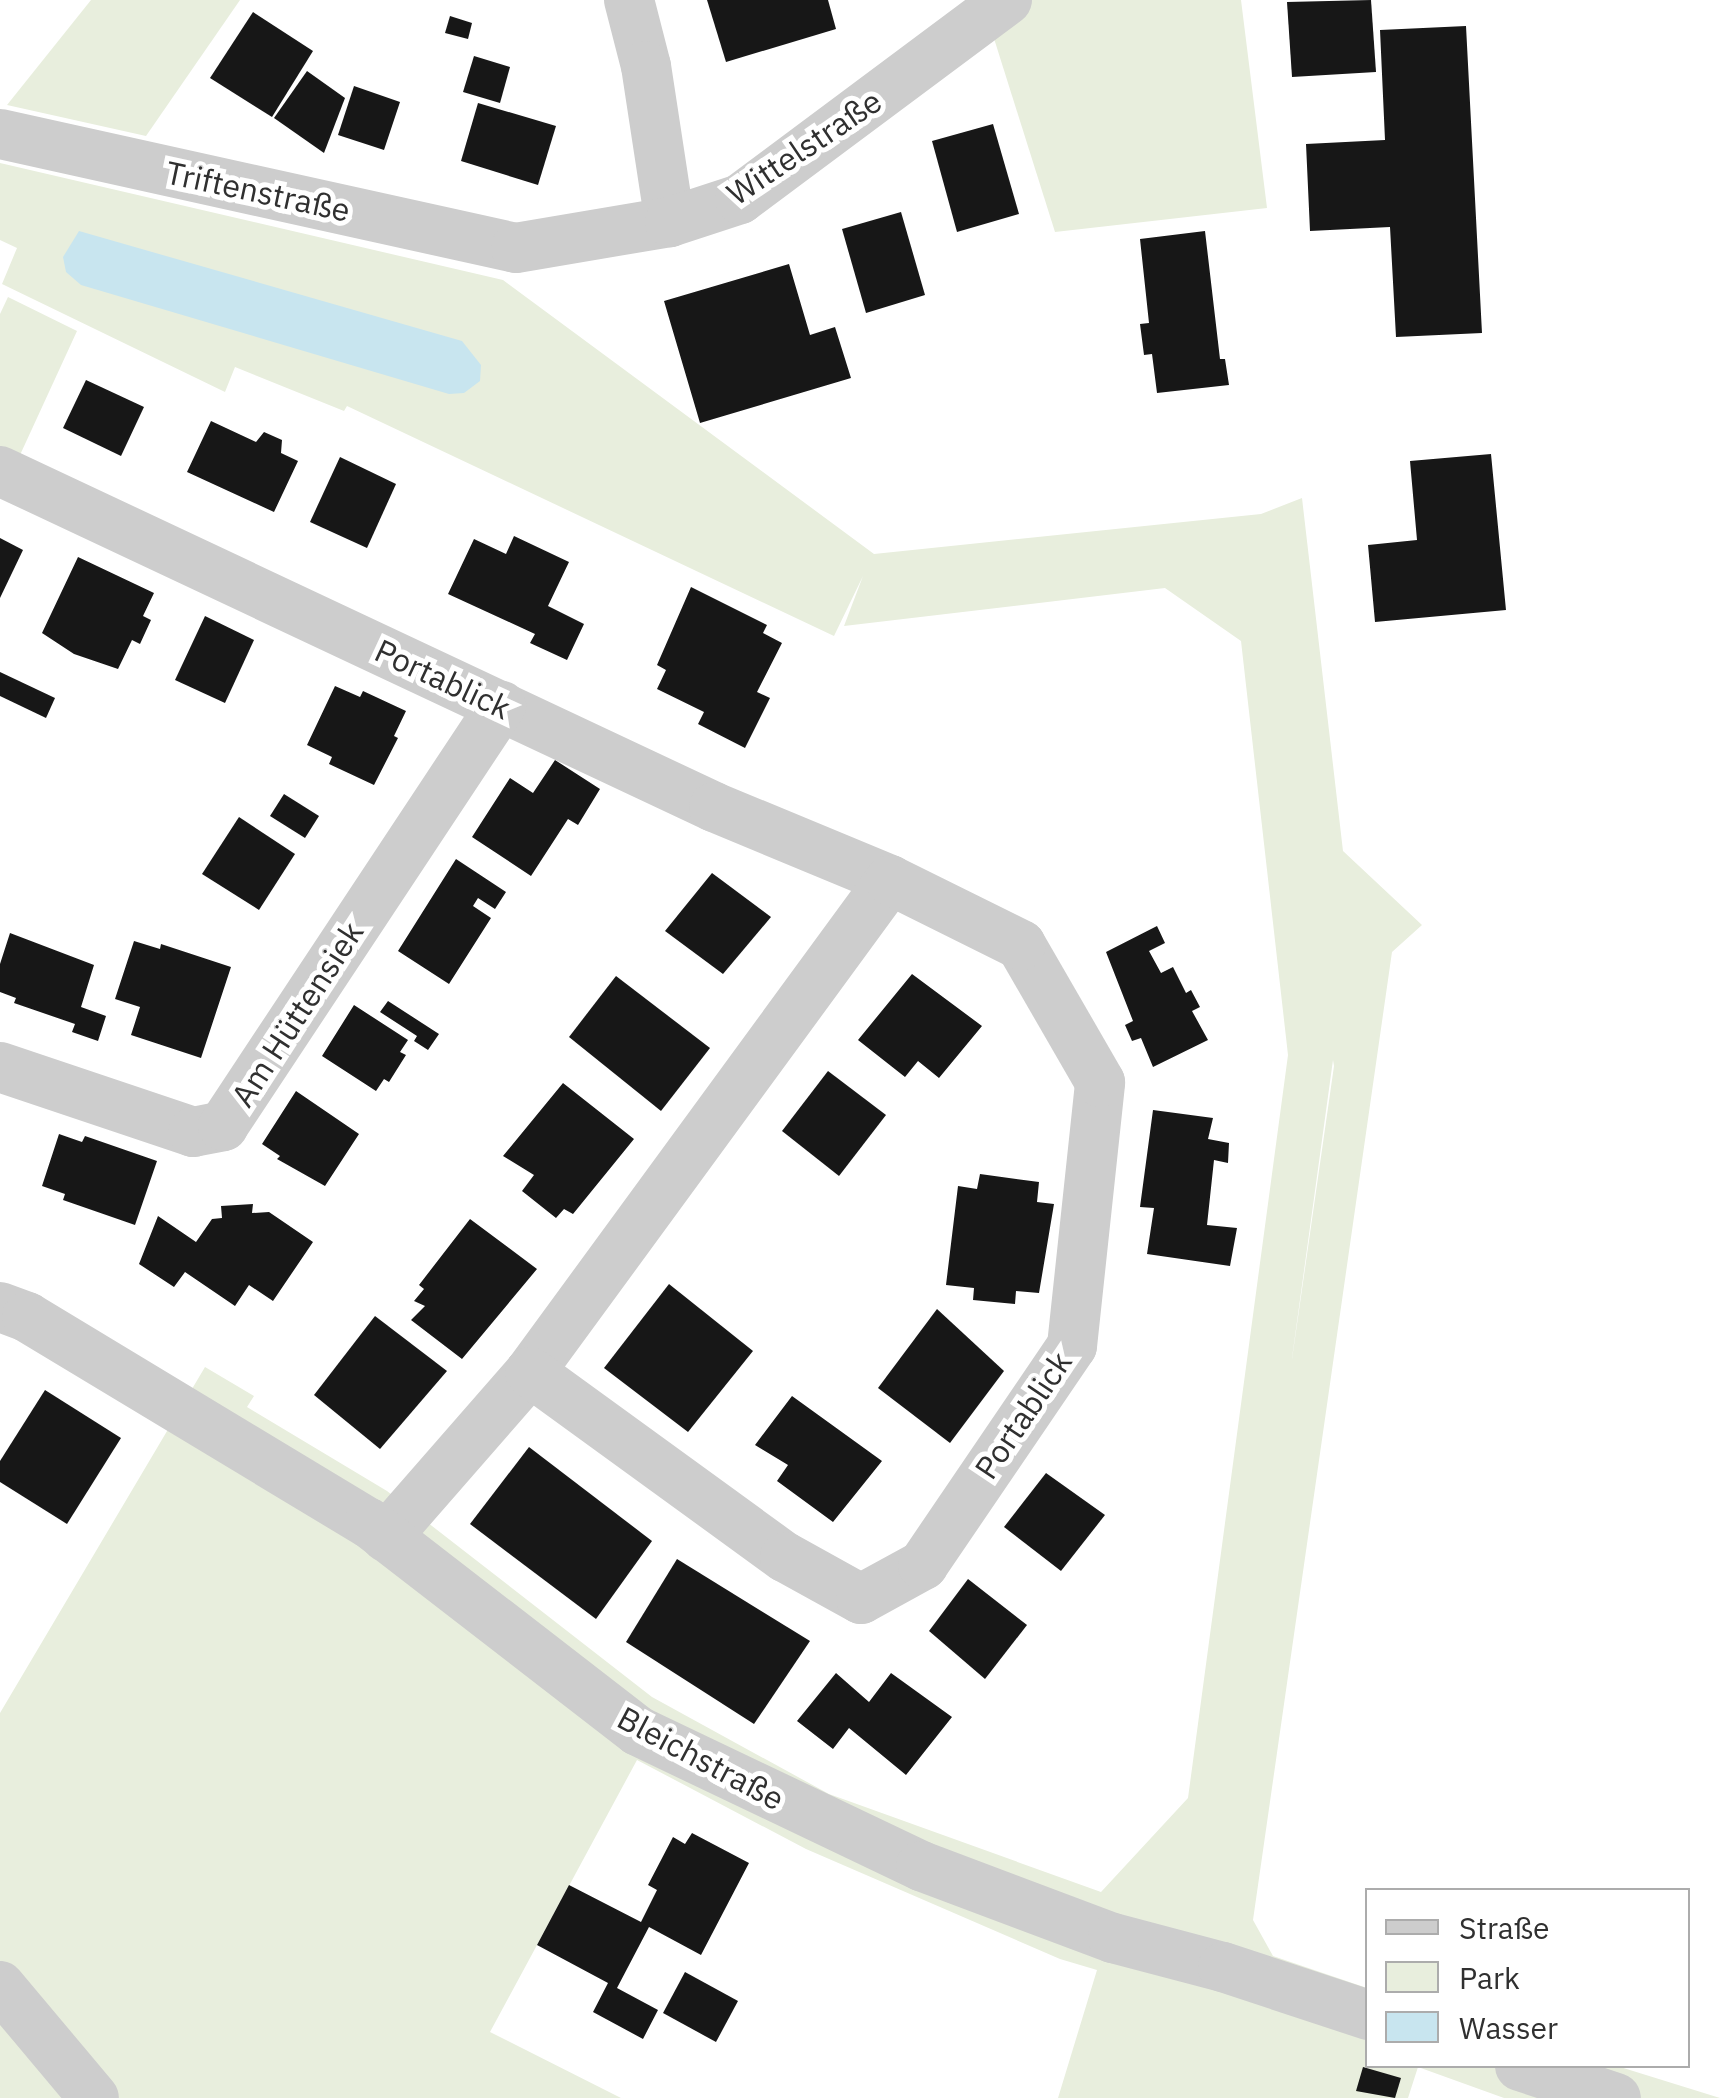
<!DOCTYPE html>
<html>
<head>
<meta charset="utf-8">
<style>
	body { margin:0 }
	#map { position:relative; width:1720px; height:2098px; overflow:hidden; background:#fff; font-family:"IBM Plex Sans",sans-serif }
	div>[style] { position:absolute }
	.green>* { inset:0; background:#e8eedd }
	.water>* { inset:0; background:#c8e5ef }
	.building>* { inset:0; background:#171717 }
	.minor>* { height:50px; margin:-25px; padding:0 25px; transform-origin:25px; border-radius:25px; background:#cdcdcd }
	span { translate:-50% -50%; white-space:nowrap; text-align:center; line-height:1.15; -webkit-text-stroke:10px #fff; paint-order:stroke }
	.street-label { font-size:32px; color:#303030 }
	.legend { position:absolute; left:1365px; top:1888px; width:325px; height:180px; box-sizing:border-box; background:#fff; border:2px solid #acacac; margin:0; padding:12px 18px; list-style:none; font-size:30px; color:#303030 }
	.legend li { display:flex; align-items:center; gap:20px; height:50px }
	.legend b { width:50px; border:2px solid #acacac }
</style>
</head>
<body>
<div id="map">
	<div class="green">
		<i style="clip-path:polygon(91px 0,240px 0,146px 136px,7px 105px)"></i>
		<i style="clip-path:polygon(1029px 0,1241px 0,1267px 208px,1055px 232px,991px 29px)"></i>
		<i style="clip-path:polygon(evenodd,0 163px,503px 280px,874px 554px,1261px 514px,1302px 498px,1343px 851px,1422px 925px,1392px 952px,1253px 1920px,1273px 1956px,1367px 1988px,1368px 2066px,1617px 2066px,1720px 2098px,1504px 2098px,1418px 2067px,1408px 2098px,1058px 2098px,1097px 1970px,1060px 1959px,806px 1849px,637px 1760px,490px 2032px,621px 2098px,0 2098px,0 1713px,205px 1367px,254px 1396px,247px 1407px,387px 1491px,652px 1697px,829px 1794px,1101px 1892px,1188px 1798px,1288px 1055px,1241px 641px,1165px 588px,844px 626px,863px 576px,834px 636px,347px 406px,344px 411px,235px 367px,225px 392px,2px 284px,17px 248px,0 240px,0 163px,1333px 1060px,1334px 1066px,1292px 1359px,1292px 1358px,1333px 1060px)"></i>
		<i style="clip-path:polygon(8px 297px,77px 331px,20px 455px,0 446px,0 314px)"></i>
	</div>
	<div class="water">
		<i style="clip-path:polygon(79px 231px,462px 341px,481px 365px,480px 381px,464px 393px,449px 394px,81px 285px,66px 272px,63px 257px)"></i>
	</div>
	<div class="building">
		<i style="clip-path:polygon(707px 0,828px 0,836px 29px,726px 62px)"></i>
		<i style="clip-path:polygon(1371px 0,1376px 72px,1292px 77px,1287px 2px)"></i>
		<i style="clip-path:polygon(253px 12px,313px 51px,272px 117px,210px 78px)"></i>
		<i style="clip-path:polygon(450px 16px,472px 23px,468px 39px,445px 33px)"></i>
		<i style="clip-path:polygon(1466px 26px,1482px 333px,1396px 337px,1390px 227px,1310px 231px,1306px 144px,1385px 140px,1380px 30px)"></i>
		<i style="clip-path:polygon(474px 56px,510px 67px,500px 103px,463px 92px)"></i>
		<i style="clip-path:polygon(307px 71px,345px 98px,324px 153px,274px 118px)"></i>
		<i style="clip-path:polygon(354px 86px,400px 102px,384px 150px,338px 135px)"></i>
		<i style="clip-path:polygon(478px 103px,556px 126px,538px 185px,461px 161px)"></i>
		<i style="clip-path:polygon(993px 124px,1019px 214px,957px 232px,932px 141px)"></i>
		<i style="clip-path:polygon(901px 212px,925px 295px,866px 313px,842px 229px)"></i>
		<i style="clip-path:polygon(1205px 231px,1220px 359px,1225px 359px,1229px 385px,1157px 393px,1152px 354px,1144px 355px,1140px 324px,1149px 323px,1140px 239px)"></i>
		<i style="clip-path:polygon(789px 264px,810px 335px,835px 327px,851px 378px,700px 423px,664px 301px)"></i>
		<i style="clip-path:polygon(86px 380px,144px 407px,121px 456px,63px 428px)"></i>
		<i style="clip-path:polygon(211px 421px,256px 442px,264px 432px,282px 440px,281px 453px,298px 461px,274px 512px,187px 472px)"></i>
		<i style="clip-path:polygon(1491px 454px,1506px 610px,1375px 622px,1368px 545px,1417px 540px,1410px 461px)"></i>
		<i style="clip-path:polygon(340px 457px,396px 484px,367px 548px,310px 522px)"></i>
		<i style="clip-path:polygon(514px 536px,569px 562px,548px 606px,584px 624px,567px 660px,530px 643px,535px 634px,448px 594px,474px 539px,506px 554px)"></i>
		<i style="clip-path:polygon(0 538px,23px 550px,0 598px)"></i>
		<i style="clip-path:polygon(78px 557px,154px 593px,143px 616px,151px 620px,140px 644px,132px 640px,118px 669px,74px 654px,42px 633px)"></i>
		<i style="clip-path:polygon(691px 587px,767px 625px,763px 633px,782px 643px,757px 692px,770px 698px,745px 748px,698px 724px,704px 712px,657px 689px,666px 670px,657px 665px)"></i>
		<i style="clip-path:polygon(205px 616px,254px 640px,225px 703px,175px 680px)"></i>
		<i style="clip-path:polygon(0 672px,55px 698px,46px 718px,0 696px)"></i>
		<i style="clip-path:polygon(335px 686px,360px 697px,363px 691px,406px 711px,394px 736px,398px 738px,374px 785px,329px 764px,332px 757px,307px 745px)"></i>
		<i style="clip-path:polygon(555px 760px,600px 789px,578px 825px,568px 819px,531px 876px,472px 837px,510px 778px,533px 793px)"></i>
		<i style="clip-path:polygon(284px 794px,319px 816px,305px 838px,270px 816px)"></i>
		<i style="clip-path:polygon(239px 817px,295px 854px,259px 910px,202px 874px)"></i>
		<i style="clip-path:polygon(456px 859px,506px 892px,495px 909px,478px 898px,473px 906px,491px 918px,449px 984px,398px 951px)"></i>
		<i style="clip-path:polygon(712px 873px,771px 917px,723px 974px,665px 931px)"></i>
		<i style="clip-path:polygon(1157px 926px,1165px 943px,1149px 951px,1161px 973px,1173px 967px,1186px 993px,1191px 990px,1200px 1007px,1192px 1011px,1208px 1040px,1153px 1067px,1141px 1038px,1132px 1041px,1125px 1025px,1133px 1021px,1106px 952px)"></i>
		<i style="clip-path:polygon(10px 933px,94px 965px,81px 1007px,106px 1016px,98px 1041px,72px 1032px,75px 1024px,14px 1003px,16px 998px,0 992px,0 964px)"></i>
		<i style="clip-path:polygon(134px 941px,160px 949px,161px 944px,231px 967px,201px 1058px,131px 1035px,140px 1007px,115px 999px)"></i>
		<i style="clip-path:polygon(912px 974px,982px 1026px,939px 1078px,918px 1061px,905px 1077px,858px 1040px)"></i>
		<i style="clip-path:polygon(616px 976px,710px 1048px,661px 1111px,569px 1037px)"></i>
		<i style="clip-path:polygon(388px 1001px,439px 1034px,428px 1050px,414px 1041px,417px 1036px,380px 1012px)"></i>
		<i style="clip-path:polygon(354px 1005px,408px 1040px,400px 1052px,406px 1055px,389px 1082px,384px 1079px,376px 1091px,322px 1056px)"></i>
		<i style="clip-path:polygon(828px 1071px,886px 1115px,839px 1176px,782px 1131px)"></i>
		<i style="clip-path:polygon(563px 1083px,634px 1139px,573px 1214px,564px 1209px,556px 1218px,522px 1191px,534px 1175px,503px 1156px)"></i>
		<i style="clip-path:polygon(296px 1091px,359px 1134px,325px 1186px,277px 1159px,280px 1156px,262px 1144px)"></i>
		<i style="clip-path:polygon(1153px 1110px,1213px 1118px,1208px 1139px,1229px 1143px,1228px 1163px,1214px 1160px,1207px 1225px,1237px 1228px,1230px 1266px,1147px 1254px,1154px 1208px,1140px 1207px)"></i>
		<i style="clip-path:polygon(59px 1134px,82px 1142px,85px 1136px,157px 1161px,135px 1225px,63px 1200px,65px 1194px,42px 1186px)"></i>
		<i style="clip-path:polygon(980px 1174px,1039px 1182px,1037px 1202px,1054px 1204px,1039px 1293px,1016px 1291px,1015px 1304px,973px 1300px,974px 1288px,946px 1285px,958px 1186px,977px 1189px)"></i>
		<i style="clip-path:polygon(253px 1204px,252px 1213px,269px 1212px,313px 1242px,273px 1301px,249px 1285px,235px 1306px,185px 1272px,174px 1287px,139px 1264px,158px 1216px,196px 1242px,212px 1219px,222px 1218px,221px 1206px)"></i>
		<i style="clip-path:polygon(470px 1219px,537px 1269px,462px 1359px,411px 1320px,425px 1306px,414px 1301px,424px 1289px,419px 1285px)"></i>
		<i style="clip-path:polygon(669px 1284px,753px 1351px,688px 1432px,604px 1368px)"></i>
		<i style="clip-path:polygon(937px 1309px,1004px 1371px,950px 1443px,878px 1388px)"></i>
		<i style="clip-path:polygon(375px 1316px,447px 1371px,380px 1449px,314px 1395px)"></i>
		<i style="clip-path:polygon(45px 1390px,121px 1438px,67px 1524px,0 1482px,0 1461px)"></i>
		<i style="clip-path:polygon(792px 1396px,882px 1461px,833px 1522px,777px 1481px,788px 1465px,755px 1445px)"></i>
		<i style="clip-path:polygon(529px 1447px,652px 1541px,596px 1619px,470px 1524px)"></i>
		<i style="clip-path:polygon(1046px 1473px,1105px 1515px,1061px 1571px,1004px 1527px)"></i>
		<i style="clip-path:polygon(677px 1559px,810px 1641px,754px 1724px,626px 1642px)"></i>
		<i style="clip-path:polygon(968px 1579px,1027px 1625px,985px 1679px,929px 1631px)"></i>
		<i style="clip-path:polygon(836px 1673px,869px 1702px,891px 1673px,952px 1717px,906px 1775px,849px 1728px,833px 1749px,797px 1721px)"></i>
		<i style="clip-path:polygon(692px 1833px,749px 1863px,701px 1955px,649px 1927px,617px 1988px,658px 2010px,643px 2039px,593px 2012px,608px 1983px,537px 1945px,569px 1885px,641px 1922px,657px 1890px,648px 1885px,673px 1837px,685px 1844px)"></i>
		<i style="clip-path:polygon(685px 1972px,738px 2001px,716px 2042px,663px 2013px)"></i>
		<i style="clip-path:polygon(1363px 2067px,1401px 2078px,1395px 2098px,1356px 2091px)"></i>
	</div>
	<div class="minor">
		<i style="left:629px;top:0;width:68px;rotate:75.6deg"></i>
		<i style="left:646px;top:66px;width:158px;rotate:81.3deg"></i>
		<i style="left:0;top:134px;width:528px;rotate:12.46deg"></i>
		<i style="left:516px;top:248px;width:156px;rotate:-9.6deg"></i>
		<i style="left:670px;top:222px;width:74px;rotate:-18.2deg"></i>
		<i style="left:740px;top:199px;width:333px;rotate:-36.7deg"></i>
		<i style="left:0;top:471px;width:789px;rotate:25.2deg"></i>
		<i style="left:714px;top:807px;width:191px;rotate:22.5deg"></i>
		<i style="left:890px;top:880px;width:610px;rotate:126.19deg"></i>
		<i style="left:530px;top:1372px;width:219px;rotate:131.1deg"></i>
		<i style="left:0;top:1067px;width:204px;rotate:18.6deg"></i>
		<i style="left:193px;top:1132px;width:31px;rotate:-11deg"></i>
		<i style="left:223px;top:1126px;width:504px;rotate:-56.5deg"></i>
		<i style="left:0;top:1307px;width:29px;rotate:20deg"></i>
		<i style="left:27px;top:1317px;width:399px;rotate:31.1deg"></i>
		<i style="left:369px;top:1523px;width:340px;rotate:37.7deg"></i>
		<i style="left:638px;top:1731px;width:314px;rotate:25.5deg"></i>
		<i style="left:921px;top:1866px;width:205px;rotate:20.6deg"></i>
		<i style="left:1113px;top:1938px;width:114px;rotate:14.8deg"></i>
		<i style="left:1223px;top:1967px;width:153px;rotate:18.3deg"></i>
		<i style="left:530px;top:1372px;width:315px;rotate:36deg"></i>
		<i style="left:785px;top:1557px;width:87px;rotate:28.9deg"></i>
		<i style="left:861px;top:1599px;width:71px;rotate:-28.7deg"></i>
		<i style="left:923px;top:1565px;width:265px;rotate:-55.8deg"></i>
		<i style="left:1072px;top:1346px;width:265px;rotate:-83.9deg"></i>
		<i style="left:1100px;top:1082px;width:158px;rotate:-120deg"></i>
		<i style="left:1021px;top:945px;width:146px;rotate:-153.6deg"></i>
		<i style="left:0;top:1986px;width:146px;rotate:50deg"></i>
		<i style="left:1520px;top:2066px;width:101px;rotate:18.4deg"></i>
	</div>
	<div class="street-label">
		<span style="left:804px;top:147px;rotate:-34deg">Wittelstraße</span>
		<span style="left:258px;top:191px;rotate:12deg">Triftenstraße</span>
		<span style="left:443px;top:679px;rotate:25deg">Portablick</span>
		<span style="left:297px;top:1014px;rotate:-57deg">Am Hüttensiek</span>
		<span style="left:1023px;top:1415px;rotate:-56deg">Portablick</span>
		<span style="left:701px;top:1758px;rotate:28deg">Bleichstraße</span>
	</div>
	<ul class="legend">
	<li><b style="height:12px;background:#cdcdcd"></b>Straße</li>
	<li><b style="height:28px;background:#e8eedd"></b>Park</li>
	<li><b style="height:28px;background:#c8e5ef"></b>Wasser</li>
	</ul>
</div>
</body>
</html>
